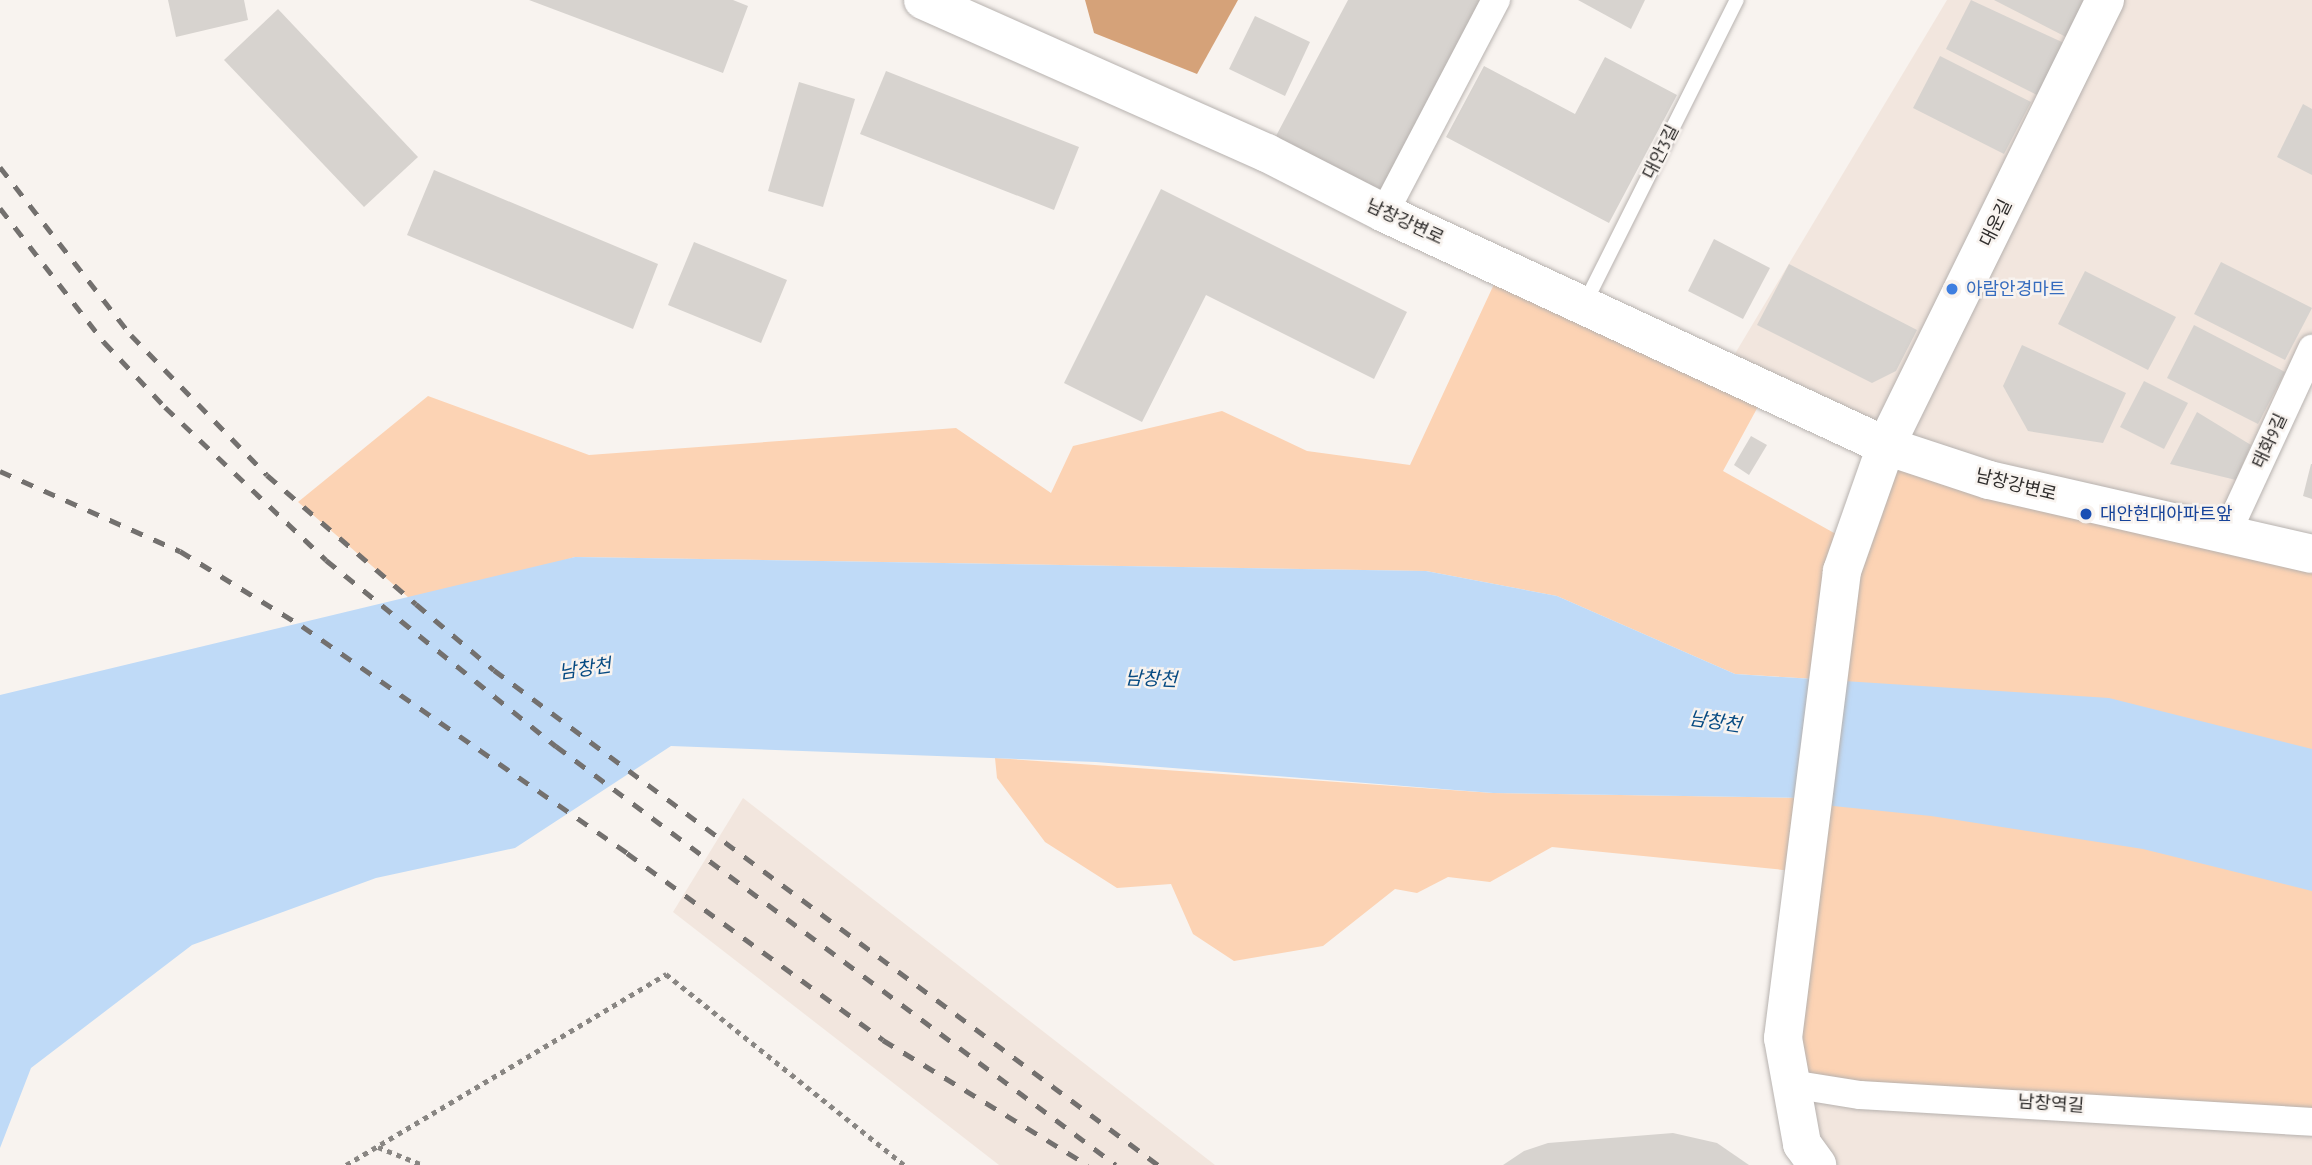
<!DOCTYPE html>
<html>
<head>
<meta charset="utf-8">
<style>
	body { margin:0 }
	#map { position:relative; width:2312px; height:1165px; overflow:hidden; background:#f8f3ef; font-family:"PT Sans Narrow","Noto Sans KR",sans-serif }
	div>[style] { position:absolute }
	.built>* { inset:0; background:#f2e6de }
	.green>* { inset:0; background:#fcd3b4 }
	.forest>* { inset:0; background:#d5a279 }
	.water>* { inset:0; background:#bfdaf7 }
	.building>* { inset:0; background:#d7d3cf }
	.path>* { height:4.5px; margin-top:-2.25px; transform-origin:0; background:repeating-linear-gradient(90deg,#898683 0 5px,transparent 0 10px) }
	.roads { filter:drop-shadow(0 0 2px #b7b2af) drop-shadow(0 0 2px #b7b2af) }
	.lane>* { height:14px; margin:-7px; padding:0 7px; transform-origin:7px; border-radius:7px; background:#fff }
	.street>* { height:28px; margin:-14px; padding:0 14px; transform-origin:14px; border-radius:14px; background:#fff }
	.secondary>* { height:38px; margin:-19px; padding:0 19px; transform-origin:19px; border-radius:19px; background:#fff }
	.rail>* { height:5px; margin-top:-2.5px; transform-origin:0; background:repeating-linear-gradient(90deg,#73706e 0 12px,transparent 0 24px) }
	.dots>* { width:19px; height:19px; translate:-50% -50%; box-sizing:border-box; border:4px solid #f8f3ef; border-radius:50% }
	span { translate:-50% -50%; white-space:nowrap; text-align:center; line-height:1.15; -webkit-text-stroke:5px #f8f3ef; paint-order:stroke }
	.street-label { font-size:18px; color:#2e2c2b }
	.shop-label { font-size:18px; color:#366cbe }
	.left { translate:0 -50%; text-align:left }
	.transit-label { font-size:18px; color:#164399 }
	.water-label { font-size:19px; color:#064a82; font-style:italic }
</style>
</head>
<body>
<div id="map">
	<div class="built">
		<i style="clip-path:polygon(1947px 0,2312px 0,2312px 349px,2227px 533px,1989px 480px,1730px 362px)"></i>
		<i style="clip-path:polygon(743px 798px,1215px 1165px,999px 1165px,673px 912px)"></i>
		<i style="clip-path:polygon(1791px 1084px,2312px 1126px,2312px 1165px,1821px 1165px)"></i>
	</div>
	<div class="green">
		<i style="clip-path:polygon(1502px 267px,1767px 390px,1723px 471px,1852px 543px,1886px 446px,2312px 554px,2312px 1126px,1791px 1084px,1804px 872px,1552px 847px,1490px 882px,1448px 877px,1417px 893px,1395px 889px,1323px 946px,1234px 961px,1193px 934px,1171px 884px,1117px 888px,1045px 842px,997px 778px,995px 758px,1493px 793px,1813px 798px,1815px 679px,1735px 674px,1557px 596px,1426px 571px,575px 557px,416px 604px,298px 502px,428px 396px,589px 455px,956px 428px,1051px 493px,1073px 446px,1222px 411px,1307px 451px,1410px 465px)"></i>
	</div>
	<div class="forest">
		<i style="clip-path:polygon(1085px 0,1238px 0,1197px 74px,1094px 33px)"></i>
	</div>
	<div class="water">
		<i style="clip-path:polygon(575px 557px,1426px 571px,1557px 596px,1735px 674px,2109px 698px,2312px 749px,2312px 891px,2143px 849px,1931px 816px,1833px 806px,1814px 798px,1493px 793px,1096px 762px,671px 746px,515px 848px,376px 878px,192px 945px,31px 1068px,0 1148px,0 695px)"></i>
	</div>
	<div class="building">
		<i style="clip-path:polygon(168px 0,244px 0,248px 20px,176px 37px)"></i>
		<i style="clip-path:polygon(529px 0,733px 0,748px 6px,723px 73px)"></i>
		<i style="clip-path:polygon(1348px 0,1496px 0,1384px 213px,1267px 153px)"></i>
		<i style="clip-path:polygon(1578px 0,1645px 0,1631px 29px)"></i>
		<i style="clip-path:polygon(1971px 0,2064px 43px,2037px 95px,1946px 49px)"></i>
		<i style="clip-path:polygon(1994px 0,2085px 0,2066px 37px)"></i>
		<i style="clip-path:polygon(278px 9px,418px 157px,364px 207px,224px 60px)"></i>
		<i style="clip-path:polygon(1255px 16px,1310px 42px,1285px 96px,1229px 69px)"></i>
		<i style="clip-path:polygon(1940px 56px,2031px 102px,2004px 154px,1913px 108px)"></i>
		<i style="clip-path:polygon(1605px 57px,1677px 95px,1609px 223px,1446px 137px,1484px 66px,1575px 114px)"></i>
		<i style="clip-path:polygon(886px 71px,1079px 147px,1054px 210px,860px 134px)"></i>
		<i style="clip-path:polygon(799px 82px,855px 99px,823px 207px,768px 191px)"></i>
		<i style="clip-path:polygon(2303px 104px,2312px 109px,2312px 175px,2277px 157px)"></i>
		<i style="clip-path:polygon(434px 170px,658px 264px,633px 329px,407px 235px)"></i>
		<i style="clip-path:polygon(1161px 189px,1407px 312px,1374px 379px,1206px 295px,1142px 422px,1064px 383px)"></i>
		<i style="clip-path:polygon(1714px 239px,1770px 268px,1743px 319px,1688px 291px)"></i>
		<i style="clip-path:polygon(694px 242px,787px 280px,761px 343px,668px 305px)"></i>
		<i style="clip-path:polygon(2221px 262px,2312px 308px,2285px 360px,2194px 314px)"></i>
		<i style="clip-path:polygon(1789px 264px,1917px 330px,1896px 371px,1872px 383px,1757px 325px)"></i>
		<i style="clip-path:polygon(2085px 271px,2176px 317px,2148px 370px,2058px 324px)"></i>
		<i style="clip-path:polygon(2194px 325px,2285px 372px,2258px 424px,2167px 378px)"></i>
		<i style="clip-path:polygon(2022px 345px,2126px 393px,2103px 443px,2028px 431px,2003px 386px)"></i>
		<i style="clip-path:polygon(2144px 381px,2188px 403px,2164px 449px,2120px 427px)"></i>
		<i style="clip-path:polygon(2197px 412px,2251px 445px,2236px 480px,2170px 464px)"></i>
		<i style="clip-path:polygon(1751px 436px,1767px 445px,1749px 475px,1734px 465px)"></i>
		<i style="clip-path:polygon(2311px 464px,2312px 464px,2312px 499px,2303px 496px)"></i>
		<i style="clip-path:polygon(1673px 1133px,1717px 1143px,1749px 1165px,1503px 1165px,1524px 1151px,1548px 1143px)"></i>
	</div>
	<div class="path">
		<i style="left:378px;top:1147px;width:48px;rotate:21.8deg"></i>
		<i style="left:346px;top:1165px;width:373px;rotate:-30.8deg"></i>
		<i style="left:666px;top:974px;width:305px;rotate:38.7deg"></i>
	</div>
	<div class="roads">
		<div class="lane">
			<i style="left:1584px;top:305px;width:341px;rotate:-63.4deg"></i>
		</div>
		<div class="street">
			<i style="left:1384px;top:213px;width:241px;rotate:-62.3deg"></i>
			<i style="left:2227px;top:533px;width:203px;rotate:-65.2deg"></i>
			<i style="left:1791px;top:1084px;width:70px;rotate:9.1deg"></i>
			<i style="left:1860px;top:1095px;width:453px;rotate:3.4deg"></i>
		</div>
		<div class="secondary">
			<i style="left:923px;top:0;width:376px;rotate:24deg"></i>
			<i style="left:1267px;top:153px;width:131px;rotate:27.1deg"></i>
			<i style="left:1384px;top:213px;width:553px;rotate:24.9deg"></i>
			<i style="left:1886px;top:446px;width:133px;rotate:109.4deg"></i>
			<i style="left:1842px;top:571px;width:471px;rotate:97.2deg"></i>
			<i style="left:1783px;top:1038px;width:108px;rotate:79.8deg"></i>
			<i style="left:1802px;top:1144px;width:26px;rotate:54deg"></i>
			<i style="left:2105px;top:0;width:497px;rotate:116.2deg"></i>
			<i style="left:1886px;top:446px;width:108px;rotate:18.3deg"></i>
			<i style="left:1989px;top:480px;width:331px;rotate:12.9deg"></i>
		</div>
	</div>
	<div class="rail">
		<i style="left:0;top:167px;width:213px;rotate:52.1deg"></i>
		<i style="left:131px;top:335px;width:195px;rotate:45.8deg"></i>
		<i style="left:267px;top:475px;width:197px;rotate:40.9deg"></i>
		<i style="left:416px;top:604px;width:102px;rotate:40.2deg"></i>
		<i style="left:494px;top:670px;width:828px;rotate:36.7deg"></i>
		<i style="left:0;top:208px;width:170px;rotate:52.2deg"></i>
		<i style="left:104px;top:342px;width:89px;rotate:46.8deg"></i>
		<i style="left:165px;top:407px;width:222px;rotate:43.5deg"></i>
		<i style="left:326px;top:560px;width:296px;rotate:39deg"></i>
		<i style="left:556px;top:746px;width:699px;rotate:36.8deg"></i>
		<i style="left:0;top:471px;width:197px;rotate:24deg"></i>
		<i style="left:180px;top:551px;width:143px;rotate:31.6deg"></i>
		<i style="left:302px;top:626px;width:396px;rotate:34.9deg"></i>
		<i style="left:627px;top:853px;width:317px;rotate:36.1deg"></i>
		<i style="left:883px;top:1040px;width:240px;rotate:31.4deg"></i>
	</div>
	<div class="dots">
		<i style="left:1952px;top:289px;background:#3f7fe0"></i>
		<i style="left:2086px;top:514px;background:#1a4fb4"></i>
	</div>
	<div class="street-label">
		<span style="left:1661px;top:152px;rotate:-63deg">대안3길</span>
		<span style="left:1405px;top:222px;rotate:25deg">남창강변로</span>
		<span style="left:1996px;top:223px;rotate:-64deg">대운길</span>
		<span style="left:2270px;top:441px;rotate:-65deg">태화9길</span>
		<span style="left:2016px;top:485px;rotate:14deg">남창강변로</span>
		<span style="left:2051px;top:1104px;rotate:4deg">남창역길</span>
	</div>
	<div class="shop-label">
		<span class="left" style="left:1966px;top:289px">아람안경마트</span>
	</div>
	<div class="transit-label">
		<span class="left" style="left:2100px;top:514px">대안현대아파트앞</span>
	</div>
	<div class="water-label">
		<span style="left:585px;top:669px;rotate:-8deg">남창천</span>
		<span style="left:1151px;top:679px;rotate:2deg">남창천</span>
		<span style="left:1715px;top:722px;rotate:8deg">남창천</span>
	</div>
</div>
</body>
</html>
